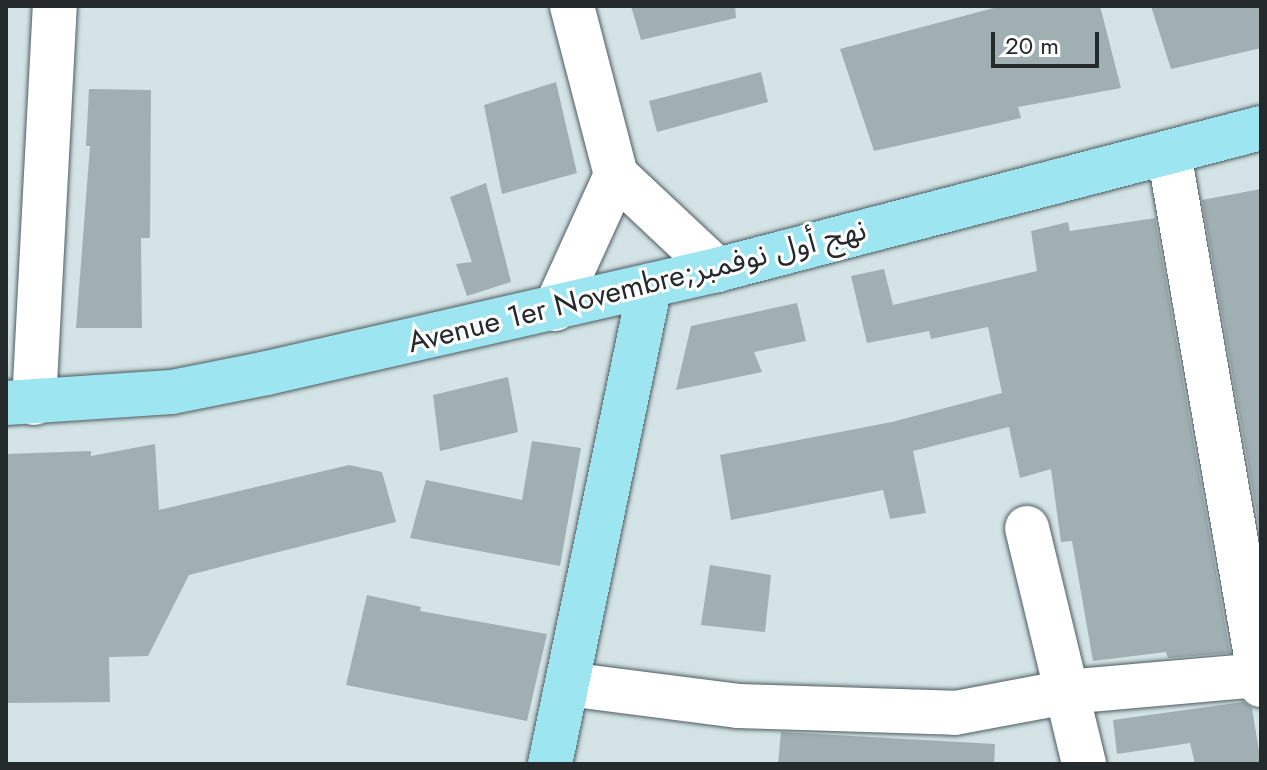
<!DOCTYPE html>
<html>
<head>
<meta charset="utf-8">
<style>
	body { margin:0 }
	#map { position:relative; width:1267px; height:770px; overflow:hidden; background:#d3e3e6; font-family:Jost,"Noto Sans Arabic",sans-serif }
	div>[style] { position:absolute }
	.building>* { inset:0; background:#a0afb2 }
	.roads { filter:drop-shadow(0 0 2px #4e5c5f) drop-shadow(0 0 2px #4e5c5f) }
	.minor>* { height:44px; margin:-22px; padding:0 22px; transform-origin:22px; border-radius:22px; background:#fff }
	.major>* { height:44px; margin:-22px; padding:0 22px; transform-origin:22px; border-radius:22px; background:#9ee5f2 }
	span { translate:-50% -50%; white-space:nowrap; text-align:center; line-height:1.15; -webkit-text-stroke:6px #fff; paint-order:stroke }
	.street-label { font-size:30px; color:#252b2c }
	.frame { position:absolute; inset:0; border:8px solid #252b2c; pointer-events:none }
	.scale { position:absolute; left:991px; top:32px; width:108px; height:36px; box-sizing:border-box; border:4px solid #252b2c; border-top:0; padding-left:10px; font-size:24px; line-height:28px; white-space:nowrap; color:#252b2c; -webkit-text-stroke:6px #fff; paint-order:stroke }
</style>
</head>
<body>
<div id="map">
	<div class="building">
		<i style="clip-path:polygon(631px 6px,735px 6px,736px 18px,641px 40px)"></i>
		<i style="clip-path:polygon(1001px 6px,1100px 6px,1121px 88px,1018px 107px,1021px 118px,874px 151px,840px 49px)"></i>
		<i style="clip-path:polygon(1151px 6px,1261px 6px,1261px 48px,1171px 69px)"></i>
		<i style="clip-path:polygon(761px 72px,768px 102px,657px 132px,649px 101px)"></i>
		<i style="clip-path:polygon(556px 82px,577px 173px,502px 194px,484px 105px)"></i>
		<i style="clip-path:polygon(89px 89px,151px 90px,150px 238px,141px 238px,142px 328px,76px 328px,90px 146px,86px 146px)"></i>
		<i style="clip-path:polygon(486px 183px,511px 282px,467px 296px,456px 264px,472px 262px,450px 197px)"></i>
		<i style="clip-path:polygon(1261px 189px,1261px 538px,1202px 200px)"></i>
		<i style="clip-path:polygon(1155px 218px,1230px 653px,1168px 658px,1166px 652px,1093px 661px,1072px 541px,1061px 542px,1051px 469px,1020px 478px,1009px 427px,913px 451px,926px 513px,890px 519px,883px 490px,731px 520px,720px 455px,892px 422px,1002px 393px,988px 327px,931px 339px,929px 331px,867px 343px,851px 276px,884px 269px,893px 305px,1037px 271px,1031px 231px,1068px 222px,1070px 231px)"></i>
		<i style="clip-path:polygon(797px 303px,806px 341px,754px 352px,762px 372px,676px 390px,691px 326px)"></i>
		<i style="clip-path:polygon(508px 377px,518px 432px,440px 451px,433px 395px)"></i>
		<i style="clip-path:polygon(532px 441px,581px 448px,560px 566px,410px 538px,426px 480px,522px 500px)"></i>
		<i style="clip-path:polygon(155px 444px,159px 510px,349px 465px,382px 472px,396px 522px,189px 575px,148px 656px,109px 657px,110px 702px,6px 703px,6px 454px,91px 451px,91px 456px)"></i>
		<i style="clip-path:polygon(710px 565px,771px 575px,765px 632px,701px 625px)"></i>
		<i style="clip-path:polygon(367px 595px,421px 607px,420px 611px,547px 634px,527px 721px,346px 685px)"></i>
		<i style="clip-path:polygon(1243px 702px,1252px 708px,1261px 764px,1195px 764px,1190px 743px,1117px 754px,1113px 720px)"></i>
		<i style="clip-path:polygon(781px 732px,995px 744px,994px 764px,778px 764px)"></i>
	</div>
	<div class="roads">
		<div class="minor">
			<i style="left:1169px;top:153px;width:540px;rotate:80.19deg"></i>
			<i style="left:616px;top:175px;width:139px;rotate:43.2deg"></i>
			<i style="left:555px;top:309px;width:147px;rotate:-65.5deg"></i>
			<i style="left:616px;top:175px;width:175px;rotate:-104.6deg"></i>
			<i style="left:34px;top:403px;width:398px;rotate:-87deg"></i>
			<i style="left:1027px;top:528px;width:243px;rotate:76.4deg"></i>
			<i style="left:567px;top:684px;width:172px;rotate:7.3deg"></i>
			<i style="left:738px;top:706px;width:217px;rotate:1.8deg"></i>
			<i style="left:955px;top:713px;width:113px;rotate:-10.7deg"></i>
			<i style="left:1066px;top:692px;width:196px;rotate:-5deg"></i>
		</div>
		<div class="major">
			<i style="left:6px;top:403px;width:166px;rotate:-3.8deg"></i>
			<i style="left:172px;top:392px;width:97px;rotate:-11.3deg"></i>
			<i style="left:267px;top:373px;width:462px;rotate:-12.9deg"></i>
			<i style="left:717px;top:270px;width:562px;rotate:-14.63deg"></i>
			<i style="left:550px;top:764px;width:489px;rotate:-78.2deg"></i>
		</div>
	</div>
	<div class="street-label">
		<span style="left:637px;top:286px;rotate:-14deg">Avenue 1er Novembre;نهج أول نوفمبر</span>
	</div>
	<div class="frame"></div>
	<div class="scale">20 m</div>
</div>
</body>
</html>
